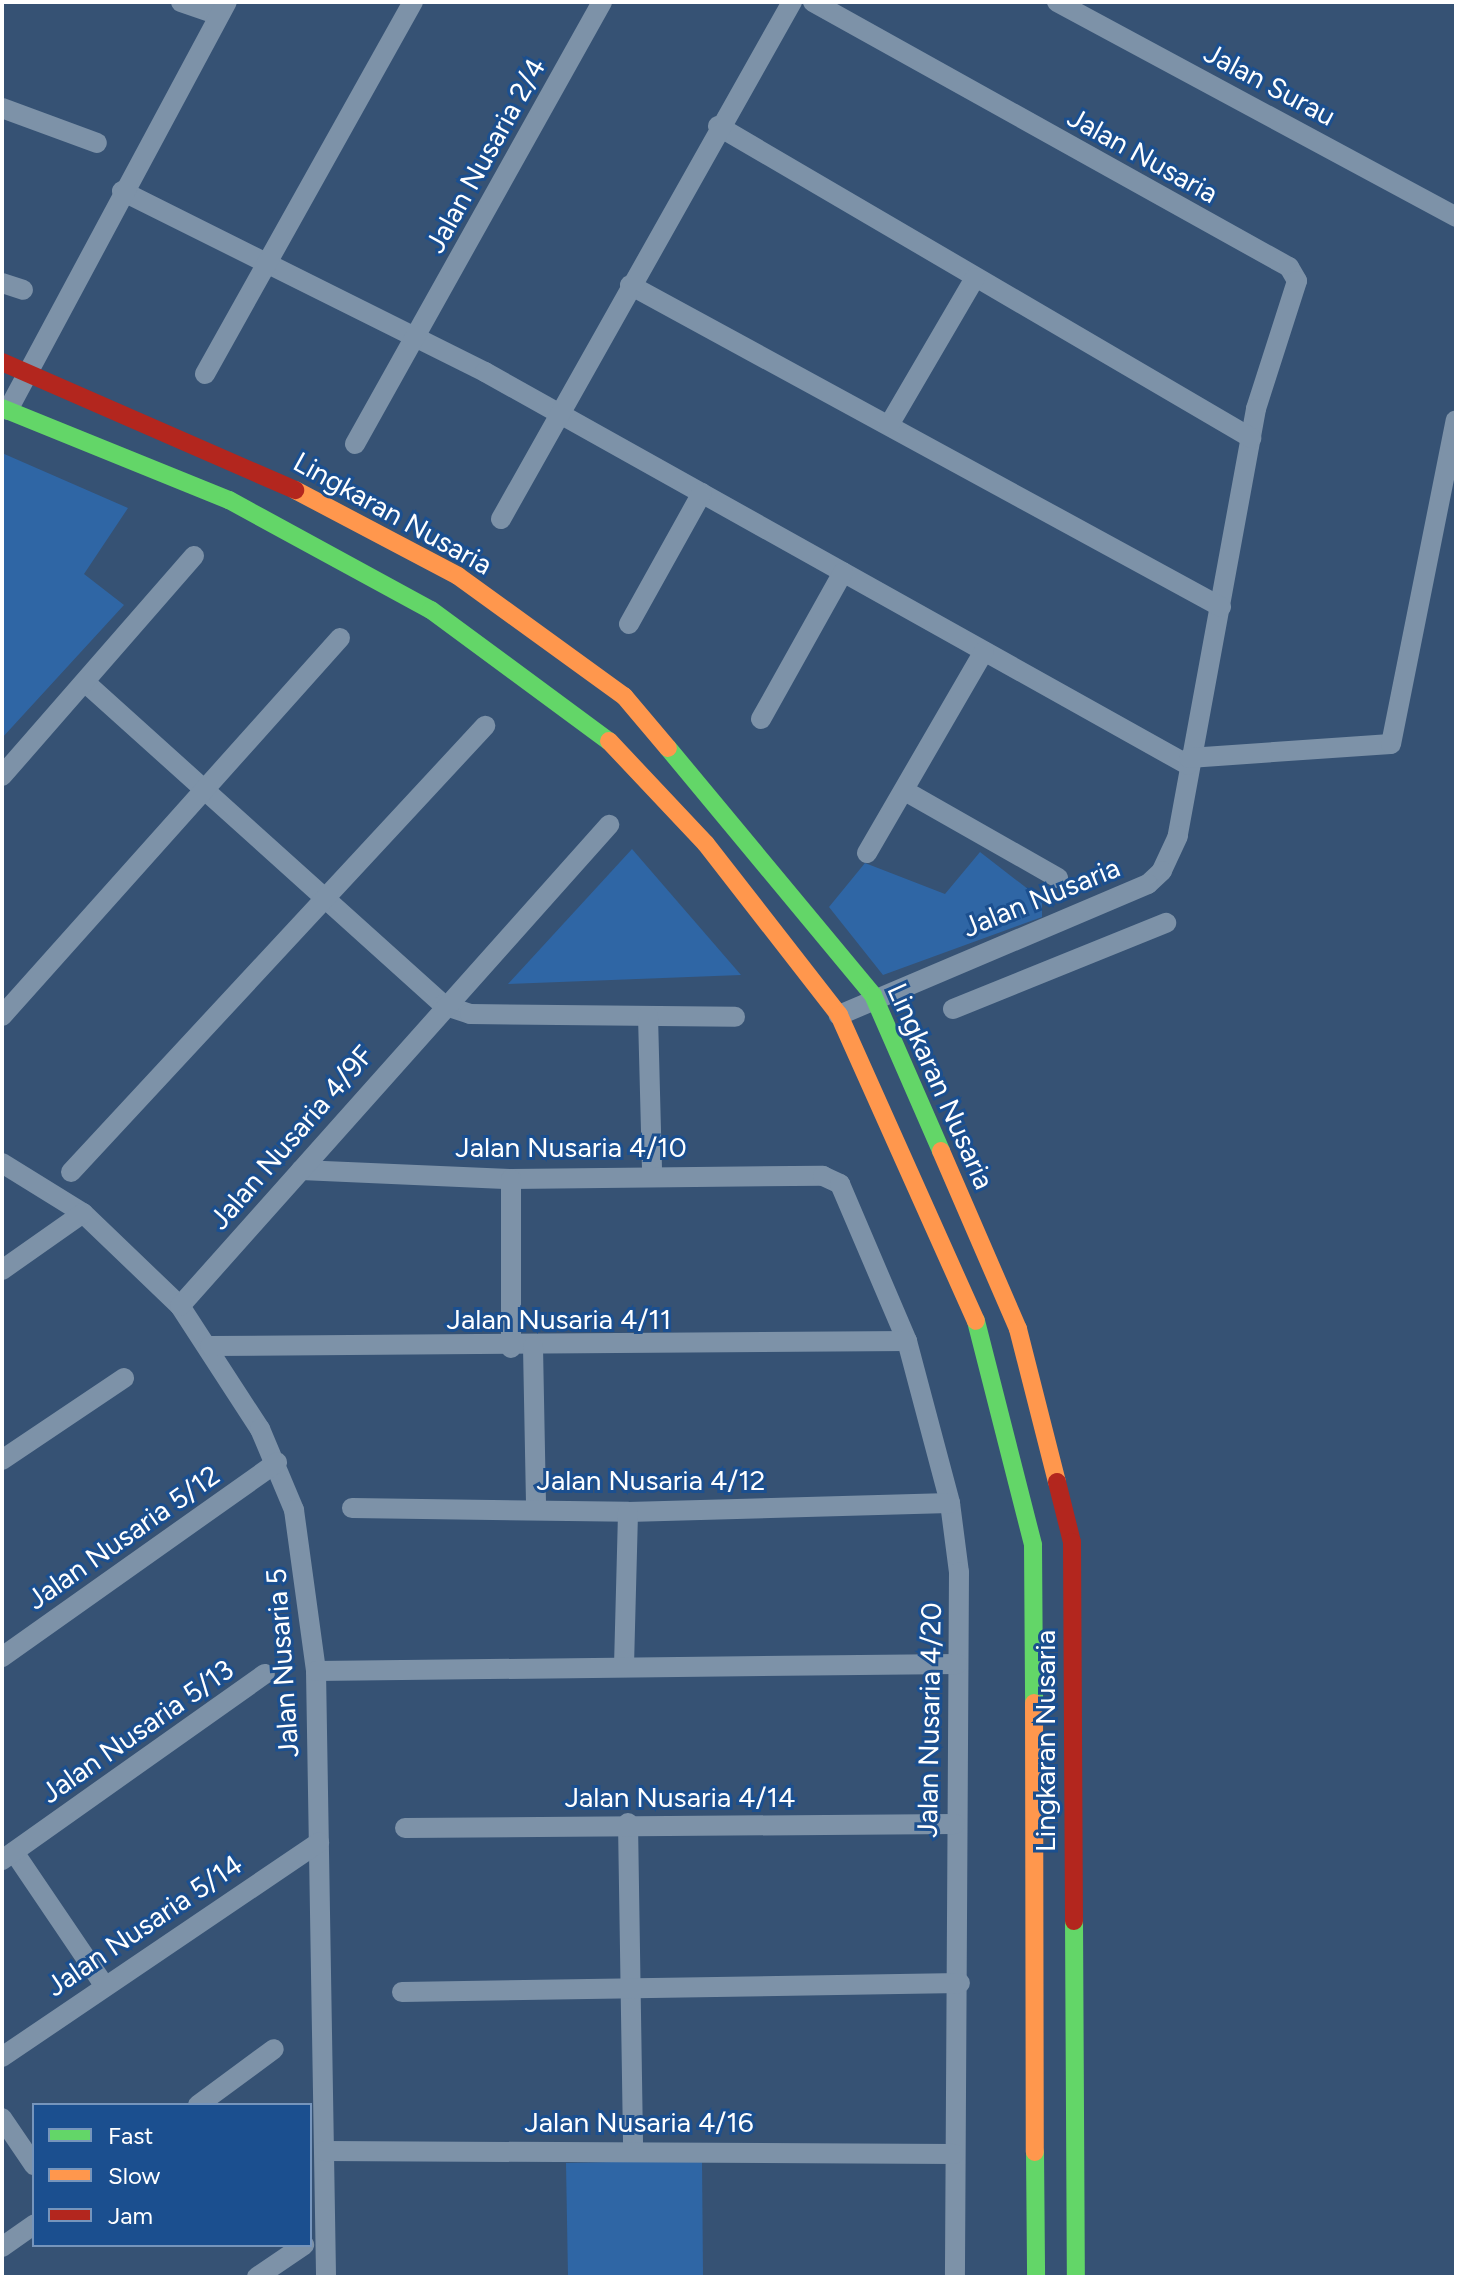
<!DOCTYPE html>
<html>
<head>
<meta charset="utf-8">
<style>
	body { margin:0 }
	#map { position:relative; width:1458px; height:2279px; overflow:hidden; background:#365274; font-family:Figtree,sans-serif }
	div>[style] { position:absolute }
	.green>* { inset:0; background:#2f66a5 }
	.street>* { height:20px; margin:-10px; padding:0 10px; transform-origin:10px; border-radius:10px; background:#7d92a8 }
	.fast>* { height:18px; margin:-9px; padding:0 9px; transform-origin:9px; border-radius:9px; background:#63d668 }
	.slow>* { height:18px; margin:-9px; padding:0 9px; transform-origin:9px; border-radius:9px; background:#ff974d }
	.jam>* { height:18px; margin:-9px; padding:0 9px; transform-origin:9px; border-radius:9px; background:#b3261e }
	span { translate:-50% -50%; white-space:nowrap; text-align:center; line-height:1.15; -webkit-text-stroke:6px #1b4f8f; paint-order:stroke }
	.street-label { font-size:28px; color:#fff }
	.frame { position:absolute; inset:0; border:4px solid #fff; pointer-events:none }
	.legend { position:absolute; left:32px; top:2103px; width:280px; height:144px; box-sizing:border-box; background:#1b4f8f; border:2px solid #7695bc; margin:0; padding:10px 14px; list-style:none; font-size:24px; color:#fff }
	.legend li { display:flex; align-items:center; gap:16px; height:40px }
	.legend b { width:40px; border:2px solid #7695bc }
</style>
</head>
<body>
<div id="map">
	<div class="green">
		<i style="clip-path:polygon(2px 453px,128px 508px,84px 574px,124px 605px,2px 738px)"></i>
		<i style="clip-path:polygon(632px 849px,741px 975px,508px 984px)"></i>
		<i style="clip-path:polygon(980px 852px,1042px 900px,1042px 917px,883px 975px,829px 907px,865px 863px,945px 894px)"></i>
		<i style="clip-path:polygon(702px 2160px,703px 2277px,568px 2277px,566px 2163px)"></i>
	</div>
	<div class="street">
		<i style="left:181px;top:2px;width:40px;rotate:18.9deg"></i>
		<i style="left:813px;top:2px;width:545px;rotate:29.11deg"></i>
		<i style="left:1289px;top:267px;width:16px;rotate:60deg"></i>
		<i style="left:1297px;top:281px;width:134px;rotate:107.8deg"></i>
		<i style="left:1256px;top:409px;width:434px;rotate:100.4deg"></i>
		<i style="left:1178px;top:836px;width:38px;rotate:115deg"></i>
		<i style="left:1162px;top:871px;width:19px;rotate:137deg"></i>
		<i style="left:1148px;top:884px;width:336px;rotate:157deg"></i>
		<i style="left:1057px;top:2px;width:453px;rotate:28.3deg"></i>
		<i style="left:2px;top:108px;width:101px;rotate:20.2deg"></i>
		<i style="left:718px;top:126px;width:618px;rotate:30.34deg"></i>
		<i style="left:122px;top:191px;width:406px;rotate:26.5deg"></i>
		<i style="left:485px;top:372px;width:805px;rotate:29.21deg"></i>
		<i style="left:2px;top:283px;width:22px;rotate:18deg"></i>
		<i style="left:630px;top:285px;width:673px;rotate:28.58deg"></i>
		<i style="left:205px;top:374px;width:426px;rotate:-60.8deg"></i>
		<i style="left:8px;top:410px;width:463px;rotate:-61.8deg"></i>
		<i style="left:889px;top:425px;width:170px;rotate:-59.7deg"></i>
		<i style="left:355px;top:444px;width:506px;rotate:-60.8deg"></i>
		<i style="left:501px;top:519px;width:593px;rotate:-60.63deg"></i>
		<i style="left:629px;top:624px;width:150px;rotate:-60.9deg"></i>
		<i style="left:87px;top:684px;width:479px;rotate:42deg"></i>
		<i style="left:443px;top:1005px;width:28px;rotate:18deg"></i>
		<i style="left:470px;top:1014px;width:265px;rotate:0.6deg"></i>
		<i style="left:761px;top:719px;width:168px;rotate:-60.8deg"></i>
		<i style="left:1189px;top:758px;width:202px;rotate:-4deg"></i>
		<i style="left:1391px;top:744px;width:330px;rotate:-78.7deg"></i>
		<i style="left:2px;top:776px;width:292px;rotate:-48.9deg"></i>
		<i style="left:905px;top:791px;width:176px;rotate:29.6deg"></i>
		<i style="left:867px;top:853px;width:233px;rotate:-59.9deg"></i>
		<i style="left:953px;top:1009px;width:230px;rotate:-22deg"></i>
		<i style="left:2px;top:1016px;width:507px;rotate:-48.2deg"></i>
		<i style="left:648px;top:1016px;width:158px;rotate:88.5deg"></i>
		<i style="left:2px;top:1163px;width:95px;rotate:31.7deg"></i>
		<i style="left:83px;top:1213px;width:134px;rotate:43.8deg"></i>
		<i style="left:180px;top:1306px;width:147px;rotate:57deg"></i>
		<i style="left:260px;top:1429px;width:88px;rotate:67.2deg"></i>
		<i style="left:294px;top:1510px;width:162px;rotate:82.2deg"></i>
		<i style="left:316px;top:1671px;width:606px;rotate:89.05deg"></i>
		<i style="left:301px;top:1170px;width:210px;rotate:2.5deg"></i>
		<i style="left:511px;top:1179px;width:312px;rotate:-0.6deg"></i>
		<i style="left:823px;top:1176px;width:19px;rotate:25deg"></i>
		<i style="left:840px;top:1184px;width:171px;rotate:66.9deg"></i>
		<i style="left:907px;top:1341px;width:168px;rotate:75.1deg"></i>
		<i style="left:950px;top:1503px;width:70px;rotate:82.6deg"></i>
		<i style="left:959px;top:1572px;width:705px;rotate:90.33deg"></i>
		<i style="left:71px;top:1172px;width:609px;rotate:-47.13deg"></i>
		<i style="left:511px;top:1179px;width:169px;rotate:90deg"></i>
		<i style="left:2px;top:1270px;width:99px;rotate:-35.1deg"></i>
		<i style="left:180px;top:1306px;width:645px;rotate:-48.27deg"></i>
		<i style="left:210px;top:1346px;width:697px;rotate:-0.41deg"></i>
		<i style="left:533px;top:1347px;width:162px;rotate:88.9deg"></i>
		<i style="left:2px;top:1460px;width:147px;rotate:-33.9deg"></i>
		<i style="left:352px;top:1508px;width:276px;rotate:0.8deg"></i>
		<i style="left:628px;top:1512px;width:322px;rotate:-1.6deg"></i>
		<i style="left:2px;top:1657px;width:337px;rotate:-35.3deg"></i>
		<i style="left:624px;top:1666px;width:154px;rotate:-88.5deg"></i>
		<i style="left:316px;top:1671px;width:641px;rotate:-0.63deg"></i>
		<i style="left:628px;top:1823px;width:326px;rotate:89.1deg"></i>
		<i style="left:405px;top:1828px;width:550px;rotate:-0.42deg"></i>
		<i style="left:14px;top:1852px;width:161px;rotate:55.9deg"></i>
		<i style="left:2px;top:1860px;width:322px;rotate:-35.3deg"></i>
		<i style="left:402px;top:1992px;width:558px;rotate:-0.92deg"></i>
		<i style="left:2px;top:2057px;width:383px;rotate:-34.1deg"></i>
		<i style="left:198px;top:2105px;width:94px;rotate:-36.4deg"></i>
		<i style="left:2px;top:2118px;width:57px;rotate:55.8deg"></i>
		<i style="left:324px;top:2151px;width:630px;rotate:0.27deg"></i>
		<i style="left:2px;top:2247px;width:39px;rotate:-35deg"></i>
		<i style="left:257px;top:2277px;width:57px;rotate:-34.2deg"></i>
	</div>
	<div class="fast">
		<i style="left:2px;top:408px;width:245px;rotate:22.1deg"></i>
		<i style="left:229px;top:500px;width:230px;rotate:28.6deg"></i>
		<i style="left:431px;top:610px;width:221px;rotate:36.4deg"></i>
		<i style="left:668px;top:748px;width:321px;rotate:50.3deg"></i>
		<i style="left:873px;top:995px;width:170px;rotate:66.4deg"></i>
		<i style="left:976px;top:1321px;width:231px;rotate:75.7deg"></i>
		<i style="left:1033px;top:1545px;width:158px;rotate:89.6deg"></i>
		<i style="left:1074px;top:1921px;width:356px;rotate:89.7deg"></i>
		<i style="left:1035px;top:2152px;width:125px;rotate:89.5deg"></i>
	</div>
	<div class="slow">
		<i style="left:295px;top:490px;width:184px;rotate:27.8deg"></i>
		<i style="left:458px;top:576px;width:205px;rotate:35.9deg"></i>
		<i style="left:624px;top:696px;width:68px;rotate:49.8deg"></i>
		<i style="left:609px;top:741px;width:141px;rotate:46.7deg"></i>
		<i style="left:706px;top:844px;width:217px;rotate:52.1deg"></i>
		<i style="left:839px;top:1015px;width:335px;rotate:65.9deg"></i>
		<i style="left:941px;top:1151px;width:194px;rotate:66.6deg"></i>
		<i style="left:1018px;top:1329px;width:158px;rotate:75.7deg"></i>
		<i style="left:1034px;top:1703px;width:449px;rotate:89.9deg"></i>
	</div>
	<div class="jam">
		<i style="left:2px;top:362px;width:320px;rotate:23.6deg"></i>
		<i style="left:1057px;top:1482px;width:62px;rotate:76deg"></i>
		<i style="left:1072px;top:1542px;width:379px;rotate:89.7deg"></i>
	</div>
	<div class="street-label">
		<span style="left:1270px;top:84px;rotate:28deg">Jalan Surau</span>
		<span style="left:485px;top:155px;rotate:-61deg">Jalan Nusaria 2/4</span>
		<span style="left:1143px;top:155px;rotate:29deg">Jalan Nusaria</span>
		<span style="left:393px;top:513px;rotate:29deg">Lingkaran Nusaria</span>
		<span style="left:1041px;top:897px;rotate:-22deg">Jalan Nusaria</span>
		<span style="left:941px;top:1086px;rotate:66deg">Lingkaran Nusaria</span>
		<span style="left:291px;top:1137px;rotate:-49deg">Jalan Nusaria 4/9F</span>
		<span style="left:571px;top:1147px">Jalan Nusaria 4/10</span>
		<span style="left:559px;top:1319px">Jalan Nusaria 4/11</span>
		<span style="left:651px;top:1480px">Jalan Nusaria 4/12</span>
		<span style="left:123px;top:1537px;rotate:-35deg">Jalan Nusaria 5/12</span>
		<span style="left:282px;top:1663px;rotate:-94deg">Jalan Nusaria 5</span>
		<span style="left:929px;top:1720px;rotate:-89deg">Jalan Nusaria 4/20</span>
		<span style="left:137px;top:1731px;rotate:-35deg">Jalan Nusaria 5/13</span>
		<span style="left:1045px;top:1741px;rotate:-90deg">Lingkaran Nusaria</span>
		<span style="left:680px;top:1797px">Jalan Nusaria 4/14</span>
		<span style="left:144px;top:1925px;rotate:-34deg">Jalan Nusaria 5/14</span>
		<span style="left:639px;top:2122px">Jalan Nusaria 4/16</span>
	</div>
	<div class="frame"></div>
	<ul class="legend">
	<li><b style="height:10px;background:#63d668"></b>Fast</li>
	<li><b style="height:10px;background:#ff974d"></b>Slow</li>
	<li><b style="height:10px;background:#b3261e"></b>Jam</li>
	</ul>
</div>
</body>
</html>
